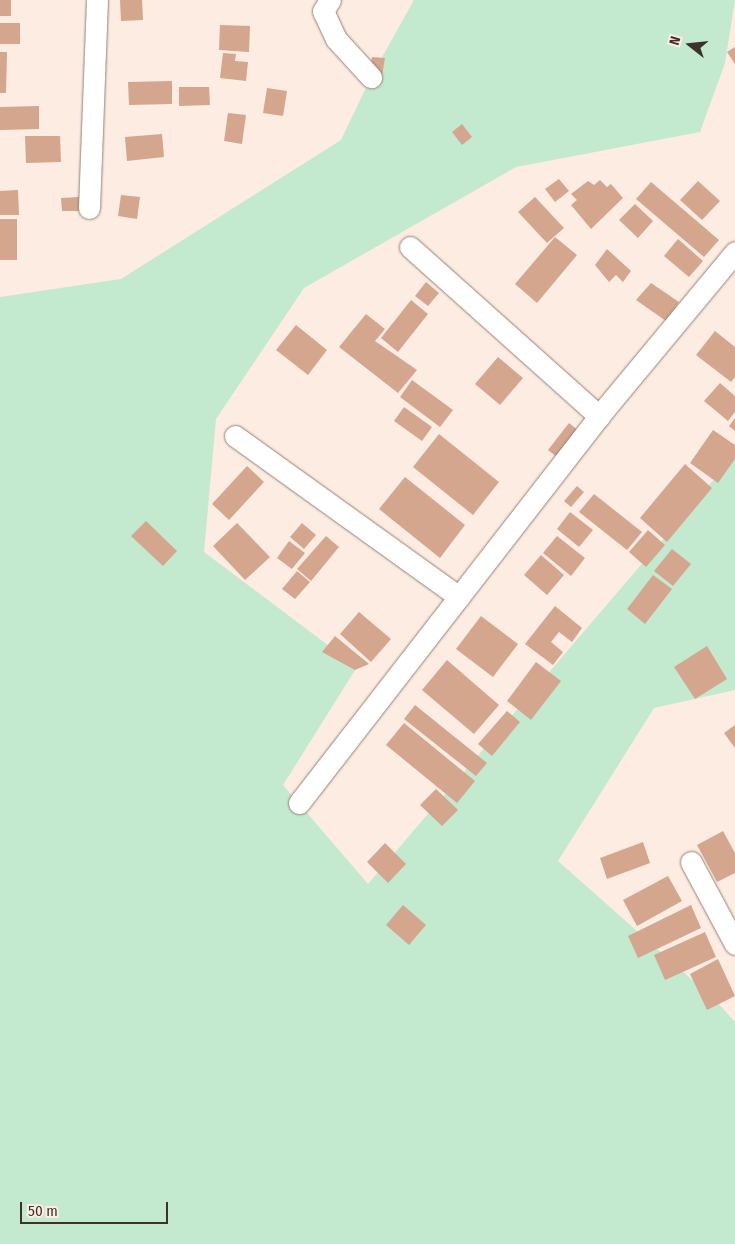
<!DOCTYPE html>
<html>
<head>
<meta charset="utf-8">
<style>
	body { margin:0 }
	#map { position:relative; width:735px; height:1244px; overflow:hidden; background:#fdece2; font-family:"Fira Sans Condensed",sans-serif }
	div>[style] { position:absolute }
	.green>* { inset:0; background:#c3e9cf }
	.building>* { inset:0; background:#d4a68e }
	.roads { filter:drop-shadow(0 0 1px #998071) drop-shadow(0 0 1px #998071) }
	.minor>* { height:21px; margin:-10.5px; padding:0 10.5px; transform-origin:10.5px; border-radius:10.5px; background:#fff }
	span { translate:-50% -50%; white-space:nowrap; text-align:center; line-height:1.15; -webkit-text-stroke:4.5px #fdece2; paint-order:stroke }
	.north { position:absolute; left:665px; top:20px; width:50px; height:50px; -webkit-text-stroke:4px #fdece2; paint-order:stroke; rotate:286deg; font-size:14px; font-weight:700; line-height:20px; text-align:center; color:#3c312b }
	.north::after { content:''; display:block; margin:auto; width:18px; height:22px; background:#3c312b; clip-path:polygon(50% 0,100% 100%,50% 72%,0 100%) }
	.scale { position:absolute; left:20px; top:1202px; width:148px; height:22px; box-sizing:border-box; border:2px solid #3c312b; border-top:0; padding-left:6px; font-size:15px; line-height:18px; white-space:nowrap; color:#3c312b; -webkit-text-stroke:4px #fdece2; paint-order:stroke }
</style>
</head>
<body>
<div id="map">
	<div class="green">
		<i style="clip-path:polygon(414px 0,735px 0,725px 63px,700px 132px,516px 167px,304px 288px,216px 419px,204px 552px,357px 667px,283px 785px,368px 884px,735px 455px,735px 690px,654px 708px,558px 861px,716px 1001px,735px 1022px,735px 1244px,0 1244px,0 297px,121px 279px,341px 140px,371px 77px)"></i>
	</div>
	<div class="building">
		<i style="clip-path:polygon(0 0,11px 0,11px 16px,0 16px)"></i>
		<i style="clip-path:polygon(120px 0,142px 0,143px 20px,121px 21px)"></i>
		<i style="clip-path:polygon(0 23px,20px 23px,20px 44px,0 44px)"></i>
		<i style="clip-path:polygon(220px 25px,250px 26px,249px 52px,219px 50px)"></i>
		<i style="clip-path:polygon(735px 47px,735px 64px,727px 52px)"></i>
		<i style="clip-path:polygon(0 52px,7px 52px,6px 93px,0 93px)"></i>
		<i style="clip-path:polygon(223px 53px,236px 54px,235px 61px,248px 62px,246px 81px,220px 78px)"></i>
		<i style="clip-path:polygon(372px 57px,385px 58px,381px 82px,369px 80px)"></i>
		<i style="clip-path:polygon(172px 81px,172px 104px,129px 105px,128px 82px)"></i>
		<i style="clip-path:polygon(179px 87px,209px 87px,210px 105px,179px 106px)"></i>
		<i style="clip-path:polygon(267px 88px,287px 91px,283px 116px,263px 113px)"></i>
		<i style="clip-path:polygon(39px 106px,39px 129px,0 130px,0 107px)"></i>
		<i style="clip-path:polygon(228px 113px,246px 115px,242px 144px,224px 141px)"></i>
		<i style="clip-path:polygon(462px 124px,472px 137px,462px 145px,452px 132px)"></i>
		<i style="clip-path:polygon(162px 134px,164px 157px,127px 161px,125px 137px)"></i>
		<i style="clip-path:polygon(25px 136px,60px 136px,61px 162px,26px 163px)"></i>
		<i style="clip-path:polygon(559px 179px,569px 191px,555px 202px,545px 189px)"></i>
		<i style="clip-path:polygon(600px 180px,607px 187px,611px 184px,623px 198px,591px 229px,571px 205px,577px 200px,571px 194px,588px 181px,594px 185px)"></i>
		<i style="clip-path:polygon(698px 181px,720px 201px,702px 220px,680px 200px)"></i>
		<i style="clip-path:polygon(651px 182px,719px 240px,704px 257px,636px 199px)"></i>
		<i style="clip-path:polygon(18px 190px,19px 215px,0 215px,0 191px)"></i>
		<i style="clip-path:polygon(121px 195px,140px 197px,137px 219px,118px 216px)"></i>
		<i style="clip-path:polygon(79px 197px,79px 211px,62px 211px,61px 198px)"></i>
		<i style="clip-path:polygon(535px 197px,564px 228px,547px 243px,518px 212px)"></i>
		<i style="clip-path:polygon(635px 204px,653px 221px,638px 238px,619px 220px)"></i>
		<i style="clip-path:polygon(0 219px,17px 219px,17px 260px,0 260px)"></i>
		<i style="clip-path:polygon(555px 237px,577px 255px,537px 303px,515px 284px)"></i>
		<i style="clip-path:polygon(678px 239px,703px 261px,689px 277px,664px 256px)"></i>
		<i style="clip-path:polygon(607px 249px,631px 271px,623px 282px,616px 275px,609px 282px,595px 265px)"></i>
		<i style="clip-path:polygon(426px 282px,439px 293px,428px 306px,415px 296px)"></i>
		<i style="clip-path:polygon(651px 283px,679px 302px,666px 321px,636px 300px)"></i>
		<i style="clip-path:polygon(411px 300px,428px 314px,398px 352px,381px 338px)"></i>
		<i style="clip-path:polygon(366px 314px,385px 329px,375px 341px,417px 370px,398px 393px,339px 347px)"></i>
		<i style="clip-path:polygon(296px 325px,327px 350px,308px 375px,276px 350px)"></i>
		<i style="clip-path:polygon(715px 331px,735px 347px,735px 377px,731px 382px,696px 355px)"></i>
		<i style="clip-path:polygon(498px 357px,523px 378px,500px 405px,475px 384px)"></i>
		<i style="clip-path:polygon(412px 380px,453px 410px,440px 427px,400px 397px)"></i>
		<i style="clip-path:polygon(720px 383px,735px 396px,735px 412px,728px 421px,704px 401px)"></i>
		<i style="clip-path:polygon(404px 407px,432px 427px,422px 441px,394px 421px)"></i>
		<i style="clip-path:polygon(735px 418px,735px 431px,729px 426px)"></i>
		<i style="clip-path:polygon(569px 423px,579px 431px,558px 458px,548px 450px)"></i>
		<i style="clip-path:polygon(713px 430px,735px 445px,735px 459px,718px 483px,690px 463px)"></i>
		<i style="clip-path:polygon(439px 434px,499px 482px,473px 515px,413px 467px)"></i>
		<i style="clip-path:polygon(685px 464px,712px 488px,667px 542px,640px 518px)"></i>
		<i style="clip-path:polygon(247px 466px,264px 482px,229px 520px,212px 504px)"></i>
		<i style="clip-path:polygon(405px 477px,465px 525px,440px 558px,379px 509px)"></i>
		<i style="clip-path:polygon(577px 486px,584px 492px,571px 507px,564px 501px)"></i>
		<i style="clip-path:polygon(594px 494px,642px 532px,627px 550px,579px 512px)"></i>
		<i style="clip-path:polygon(570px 512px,593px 530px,579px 547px,557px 529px)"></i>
		<i style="clip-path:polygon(146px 521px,177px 551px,163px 566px,131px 536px)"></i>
		<i style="clip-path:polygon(237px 523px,270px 557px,245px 580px,213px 546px)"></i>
		<i style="clip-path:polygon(302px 523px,316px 535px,304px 549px,290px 537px)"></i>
		<i style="clip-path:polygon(648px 530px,665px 545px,646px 567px,629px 552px)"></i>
		<i style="clip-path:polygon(326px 536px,339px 547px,311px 581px,297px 569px)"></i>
		<i style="clip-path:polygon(557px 536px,585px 558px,571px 576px,543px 553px)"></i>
		<i style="clip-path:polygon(289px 541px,305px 553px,292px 569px,277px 558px)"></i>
		<i style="clip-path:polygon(672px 549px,691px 564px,673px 586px,654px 571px)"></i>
		<i style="clip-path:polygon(541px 555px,564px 575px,547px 595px,524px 575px)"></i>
		<i style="clip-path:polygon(297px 571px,310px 582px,295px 599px,282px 589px)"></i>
		<i style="clip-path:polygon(653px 575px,672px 589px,645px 624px,627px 609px)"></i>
		<i style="clip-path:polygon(555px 606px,582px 628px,572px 642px,559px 632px,551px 642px,563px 652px,553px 665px,525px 644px)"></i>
		<i style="clip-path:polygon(359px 612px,391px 639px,371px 662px,340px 634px)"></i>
		<i style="clip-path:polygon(481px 616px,518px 644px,493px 677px,456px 649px)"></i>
		<i style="clip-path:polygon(335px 636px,369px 664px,355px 670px,322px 652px)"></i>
		<i style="clip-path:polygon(707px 646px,727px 679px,695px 699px,674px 667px)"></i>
		<i style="clip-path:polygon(447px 660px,499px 705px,474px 734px,422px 690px)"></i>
		<i style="clip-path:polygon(536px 662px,561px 681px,531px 720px,507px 701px)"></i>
		<i style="clip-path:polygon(415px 705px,487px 763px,476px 776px,404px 719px)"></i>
		<i style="clip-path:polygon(507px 711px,520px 722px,492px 756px,478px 744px)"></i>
		<i style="clip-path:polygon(404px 723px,475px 781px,457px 803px,386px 745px)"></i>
		<i style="clip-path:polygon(735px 725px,735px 748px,724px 733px)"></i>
		<i style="clip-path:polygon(436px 789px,458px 810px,442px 826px,420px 805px)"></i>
		<i style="clip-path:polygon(723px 831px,735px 853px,735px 873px,717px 882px,697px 845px)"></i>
		<i style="clip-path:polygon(643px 842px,650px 863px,607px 879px,600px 858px)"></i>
		<i style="clip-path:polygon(385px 843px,406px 864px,388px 883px,367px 862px)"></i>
		<i style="clip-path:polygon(668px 876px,682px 901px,637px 926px,623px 900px)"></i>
		<i style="clip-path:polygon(403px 905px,426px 925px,409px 945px,386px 925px)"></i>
		<i style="clip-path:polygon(691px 905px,701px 928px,638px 958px,628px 936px)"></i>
		<i style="clip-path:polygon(705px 932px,716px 957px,665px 980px,654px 955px)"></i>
		<i style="clip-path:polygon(718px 959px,735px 996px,707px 1010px,690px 974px)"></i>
	</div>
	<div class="roads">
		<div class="minor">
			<i style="left:330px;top:0;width:13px;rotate:122deg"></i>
			<i style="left:323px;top:11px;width:31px;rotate:65deg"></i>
			<i style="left:336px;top:39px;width:52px;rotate:47.4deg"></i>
			<i style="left:89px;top:208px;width:208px;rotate:-87.8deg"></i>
			<i style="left:410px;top:247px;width:254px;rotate:41.8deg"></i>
			<i style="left:235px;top:436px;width:276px;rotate:35.7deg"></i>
			<i style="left:299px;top:803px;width:490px;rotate:-52.2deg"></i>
			<i style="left:599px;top:416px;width:213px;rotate:-50.3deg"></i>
			<i style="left:691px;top:862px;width:93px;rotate:61.8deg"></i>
		</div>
	</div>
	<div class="north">N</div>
	<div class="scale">50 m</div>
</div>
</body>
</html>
